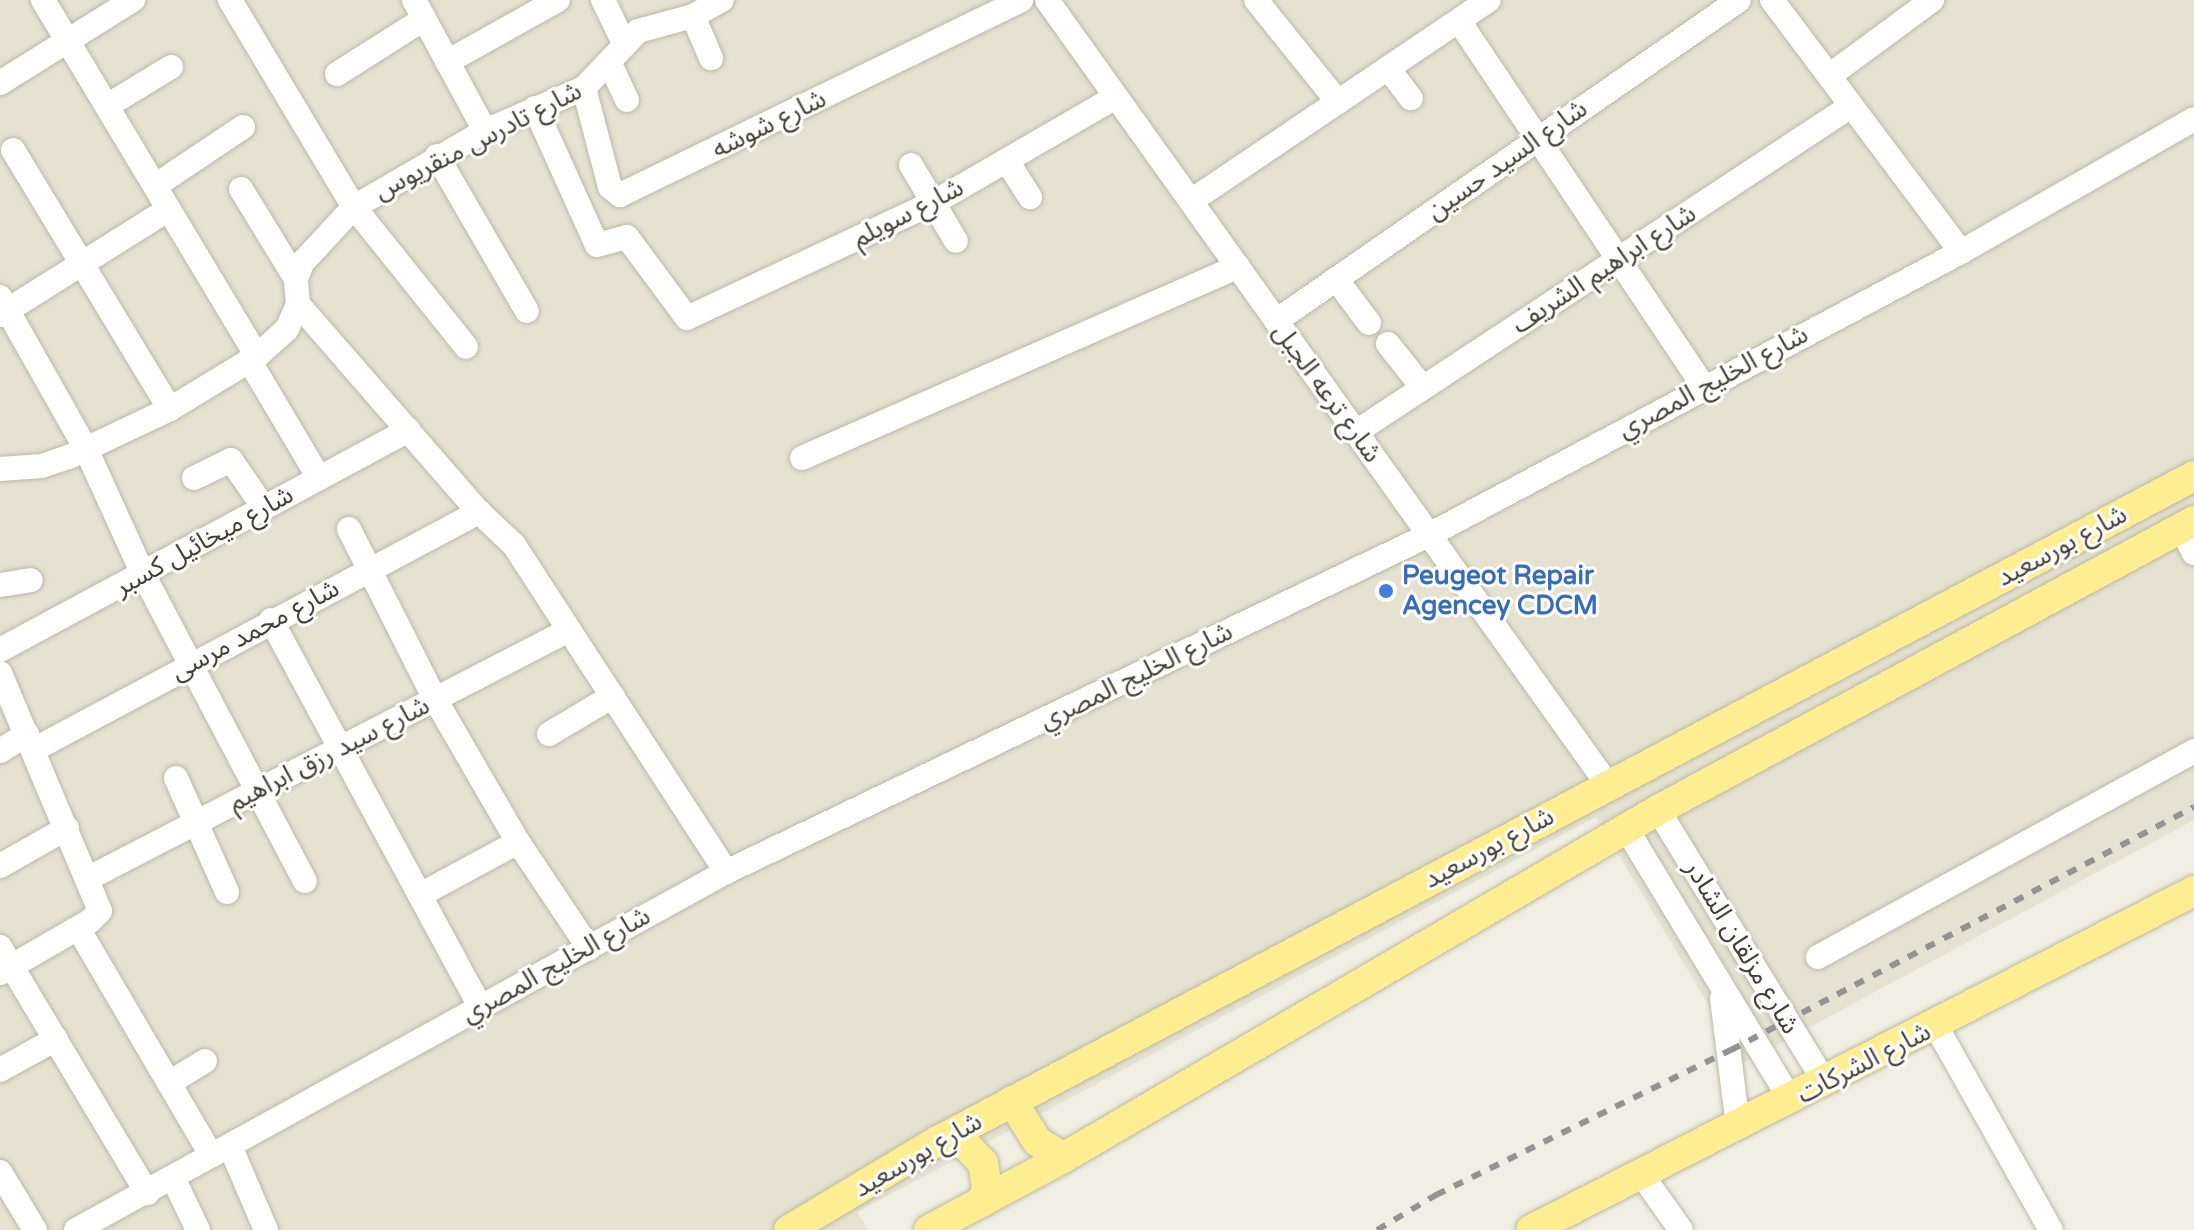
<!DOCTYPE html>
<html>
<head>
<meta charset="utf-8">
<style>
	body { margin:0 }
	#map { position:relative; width:2194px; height:1230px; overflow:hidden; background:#f1efe3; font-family:"Varela Round","Noto Sans Arabic",sans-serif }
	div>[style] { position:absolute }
	.residential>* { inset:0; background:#e5e2d1 }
	.roads { filter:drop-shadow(0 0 2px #bcb8a6) drop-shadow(0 0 2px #bcb8a6) }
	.minor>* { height:24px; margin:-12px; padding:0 12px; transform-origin:12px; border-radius:12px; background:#fff }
	.major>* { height:30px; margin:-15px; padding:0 15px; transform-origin:15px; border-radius:15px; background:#fcee91 }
	.rail>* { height:6px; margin-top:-3px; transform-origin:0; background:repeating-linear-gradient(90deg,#939393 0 10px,transparent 0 20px) }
	.dots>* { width:22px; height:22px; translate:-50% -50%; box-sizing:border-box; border:4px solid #fff; border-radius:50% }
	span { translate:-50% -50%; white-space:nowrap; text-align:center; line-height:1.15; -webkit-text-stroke:6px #fff; paint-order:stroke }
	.street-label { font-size:26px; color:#433f34 }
	.shop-label { font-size:26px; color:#366cbe; font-weight:700 }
	.left { translate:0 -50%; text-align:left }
</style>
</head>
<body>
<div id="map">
	<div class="residential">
		<i style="clip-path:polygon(0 0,2194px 0,2194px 820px,1743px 1063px,1596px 817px,857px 1212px,868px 1230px,0 1230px)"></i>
	</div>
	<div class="roads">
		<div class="minor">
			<i style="left:43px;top:0;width:415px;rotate:59deg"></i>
			<i style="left:230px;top:0;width:241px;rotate:59.1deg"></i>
			<i style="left:354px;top:207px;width:179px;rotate:51.3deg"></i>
			<i style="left:414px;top:0;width:149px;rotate:61.5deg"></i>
			<i style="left:603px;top:0;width:46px;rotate:64deg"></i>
			<i style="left:1047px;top:0;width:965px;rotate:54.45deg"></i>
			<i style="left:1256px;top:0;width:131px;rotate:51.2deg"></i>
			<i style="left:1772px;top:0;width:315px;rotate:53.1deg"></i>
			<i style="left:693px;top:16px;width:46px;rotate:66.8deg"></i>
			<i style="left:1459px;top:21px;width:439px;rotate:56.2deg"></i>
			<i style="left:447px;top:62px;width:127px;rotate:-29.2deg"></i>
			<i style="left:609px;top:62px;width:42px;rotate:64.7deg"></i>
			<i style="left:1388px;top:68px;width:38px;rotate:53deg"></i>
			<i style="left:337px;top:74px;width:103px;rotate:-32.3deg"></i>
			<i style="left:1829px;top:76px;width:128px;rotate:-36.4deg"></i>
			<i style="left:0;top:83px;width:157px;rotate:-32deg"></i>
			<i style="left:584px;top:88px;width:102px;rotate:75.3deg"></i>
			<i style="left:610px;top:187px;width:13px;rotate:39deg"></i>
			<i style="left:620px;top:195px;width:446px;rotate:-25.9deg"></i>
			<i style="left:107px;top:106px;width:75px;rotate:-31.4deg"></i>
			<i style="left:535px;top:108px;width:150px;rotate:65.7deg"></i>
			<i style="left:597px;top:245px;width:31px;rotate:-15deg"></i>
			<i style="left:627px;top:237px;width:101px;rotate:53.5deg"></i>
			<i style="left:687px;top:318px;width:272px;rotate:-25.1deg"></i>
			<i style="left:933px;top:203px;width:211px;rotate:-30.1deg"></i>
			<i style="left:13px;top:150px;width:303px;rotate:58.8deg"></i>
			<i style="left:437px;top:156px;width:179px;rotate:59.9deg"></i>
			<i style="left:1007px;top:161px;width:43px;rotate:57.4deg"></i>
			<i style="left:911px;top:165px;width:88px;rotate:59.4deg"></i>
			<i style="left:155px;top:186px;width:106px;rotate:-33.8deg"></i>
			<i style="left:241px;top:189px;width:105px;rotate:58.6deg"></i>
			<i style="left:1191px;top:201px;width:359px;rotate:-34deg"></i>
			<i style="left:1336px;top:279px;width:55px;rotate:53.1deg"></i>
			<i style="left:0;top:297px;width:175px;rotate:60.5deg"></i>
			<i style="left:86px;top:449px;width:137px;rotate:65.5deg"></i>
			<i style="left:143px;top:574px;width:347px;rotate:62.2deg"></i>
			<i style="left:298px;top:304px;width:276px;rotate:49deg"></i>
			<i style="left:479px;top:512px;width:48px;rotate:43.3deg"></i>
			<i style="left:514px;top:545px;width:390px;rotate:57deg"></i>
			<i style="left:0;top:315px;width:199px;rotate:-32.1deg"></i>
			<i style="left:1276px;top:321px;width:563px;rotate:-34.73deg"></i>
			<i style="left:1388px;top:344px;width:56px;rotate:51.5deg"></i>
			<i style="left:249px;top:360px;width:137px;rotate:59.3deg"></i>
			<i style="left:1356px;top:432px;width:593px;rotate:-33.37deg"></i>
			<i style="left:802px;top:458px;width:476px;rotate:-23.7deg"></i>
			<i style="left:0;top:469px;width:42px;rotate:-4.1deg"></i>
			<i style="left:42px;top:466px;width:31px;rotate:-19deg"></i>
			<i style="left:71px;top:456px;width:110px;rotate:-25.4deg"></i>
			<i style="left:170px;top:409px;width:102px;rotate:-31.3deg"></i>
			<i style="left:257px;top:356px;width:40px;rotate:-42deg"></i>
			<i style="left:287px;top:329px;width:27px;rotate:-66deg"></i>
			<i style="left:298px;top:304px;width:25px;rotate:-95deg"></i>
			<i style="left:296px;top:279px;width:17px;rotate:-69deg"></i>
			<i style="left:302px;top:263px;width:76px;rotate:-47.1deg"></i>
			<i style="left:354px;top:207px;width:151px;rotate:-30.1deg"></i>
			<i style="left:485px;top:131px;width:108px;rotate:-23.5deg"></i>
			<i style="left:584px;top:88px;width:79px;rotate:-46.5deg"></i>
			<i style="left:638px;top:31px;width:57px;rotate:-15.3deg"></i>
			<i style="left:693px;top:16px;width:33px;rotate:-29deg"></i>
			<i style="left:194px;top:478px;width:41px;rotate:-25.9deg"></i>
			<i style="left:231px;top:460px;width:58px;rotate:55.5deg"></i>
			<i style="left:2181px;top:528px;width:28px;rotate:63deg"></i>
			<i style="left:349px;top:529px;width:191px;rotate:63.2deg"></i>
			<i style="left:435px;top:699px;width:165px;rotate:59.9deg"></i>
			<i style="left:518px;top:842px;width:128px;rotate:56.2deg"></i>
			<i style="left:0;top:585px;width:31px;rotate:-9deg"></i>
			<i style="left:271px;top:620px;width:439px;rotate:61.6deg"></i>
			<i style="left:0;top:650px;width:464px;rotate:-28.3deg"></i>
			<i style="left:0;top:673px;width:258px;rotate:67.2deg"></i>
			<i style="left:100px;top:911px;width:14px;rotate:135deg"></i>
			<i style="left:90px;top:921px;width:104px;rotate:150deg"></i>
			<i style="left:549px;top:734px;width:74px;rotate:-30.7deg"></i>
			<i style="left:33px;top:750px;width:506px;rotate:-28.09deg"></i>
			<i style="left:0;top:751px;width:32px;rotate:-32deg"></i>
			<i style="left:176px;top:778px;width:125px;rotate:65.9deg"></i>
			<i style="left:1658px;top:810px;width:320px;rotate:58.5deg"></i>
			<i style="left:1626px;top:828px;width:318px;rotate:58.8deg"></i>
			<i style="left:0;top:866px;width:77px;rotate:-29.6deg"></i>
			<i style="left:89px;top:878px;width:540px;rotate:-27.32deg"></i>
			<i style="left:420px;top:895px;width:111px;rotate:-28.4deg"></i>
			<i style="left:78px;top:928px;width:264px;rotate:59.6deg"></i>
			<i style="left:0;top:947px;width:287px;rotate:59.1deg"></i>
			<i style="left:1818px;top:957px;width:429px;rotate:-28.7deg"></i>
			<i style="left:1722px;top:998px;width:130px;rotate:82.9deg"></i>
			<i style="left:1936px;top:1026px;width:234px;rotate:60.6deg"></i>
			<i style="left:0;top:1070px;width:64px;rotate:-29deg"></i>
			<i style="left:169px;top:1083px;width:42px;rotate:-31.4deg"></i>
			<i style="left:230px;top:1146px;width:91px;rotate:66.8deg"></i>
			<i style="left:0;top:1172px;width:68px;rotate:58.9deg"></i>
			<i style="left:1642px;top:1175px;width:67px;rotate:54.7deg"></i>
			<i style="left:173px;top:1178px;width:58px;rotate:64.3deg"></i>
			<i style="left:76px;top:1230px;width:742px;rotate:-28.84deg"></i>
			<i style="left:726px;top:872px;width:780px;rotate:-25.61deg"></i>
			<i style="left:1429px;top:535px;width:603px;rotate:-28.01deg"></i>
			<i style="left:1961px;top:252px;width:268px;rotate:-29.7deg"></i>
		</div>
		<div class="major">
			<i style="left:1012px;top:1101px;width:47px;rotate:58deg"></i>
			<i style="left:1037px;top:1141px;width:31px;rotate:33deg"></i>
			<i style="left:938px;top:1141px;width:27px;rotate:6deg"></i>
			<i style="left:965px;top:1144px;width:26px;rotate:47deg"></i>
			<i style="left:983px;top:1163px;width:26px;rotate:81deg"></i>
			<i style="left:987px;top:1189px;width:14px;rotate:111deg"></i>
			<i style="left:789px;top:1230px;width:174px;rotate:-30.9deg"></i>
			<i style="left:938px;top:1141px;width:1421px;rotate:-27.9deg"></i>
			<i style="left:929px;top:1230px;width:152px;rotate:-28.2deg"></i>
			<i style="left:1063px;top:1158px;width:689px;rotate:-30.32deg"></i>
			<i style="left:1658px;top:810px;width:609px;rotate:-28.33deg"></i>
			<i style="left:1531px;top:1230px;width:745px;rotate:-27.08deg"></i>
		</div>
	</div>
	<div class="rail">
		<i style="left:1377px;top:1230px;width:69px;rotate:-30.7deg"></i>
		<i style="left:1436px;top:1195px;width:329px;rotate:-26.2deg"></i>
		<i style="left:1731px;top:1050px;width:523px;rotate:-27.69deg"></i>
	</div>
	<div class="dots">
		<i style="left:1386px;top:591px;background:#3f7fe0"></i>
	</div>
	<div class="street-label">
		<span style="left:769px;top:124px;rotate:-26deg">شارع شوشه</span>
		<span style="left:478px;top:141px;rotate:-27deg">شارع تادرس منقريوس</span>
		<span style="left:1507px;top:160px;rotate:-35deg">شارع السيد حسين</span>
		<span style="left:908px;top:213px;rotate:-27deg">شارع سويلم</span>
		<span style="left:1604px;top:269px;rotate:-33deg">شارع ابراهيم الشريف</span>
		<span style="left:1713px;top:382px;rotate:-28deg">شارع الخليج المصري</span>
		<span style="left:1327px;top:393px;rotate:54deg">شارع ترعه الجبل</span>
		<span style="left:204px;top:541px;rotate:-29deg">شارع ميخائيل كسبر</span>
		<span style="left:2062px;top:546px;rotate:-28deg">شارع بورسعيد</span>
		<span style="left:255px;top:630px;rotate:-28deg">شارع محمد مرسى</span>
		<span style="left:1136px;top:676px;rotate:-26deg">شارع الخليج المصري</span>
		<span style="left:329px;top:754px;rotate:-27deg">شارع سيد رزق ابراهيم</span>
		<span style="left:1489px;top:848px;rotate:-28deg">شارع بورسعيد</span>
		<span style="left:1742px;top:947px;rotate:59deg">شارع مزلقان الشادر</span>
		<span style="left:556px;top:965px;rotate:-29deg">شارع الخليج المصري</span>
		<span style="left:1864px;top:1063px;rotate:-27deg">شارع الشركات</span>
		<span style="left:918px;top:1155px;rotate:-30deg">شارع بورسعيد</span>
	</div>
	<div class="shop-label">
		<span class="left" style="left:1402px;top:591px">Peugeot Repair<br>Agencey CDCM</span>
	</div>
</div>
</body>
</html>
